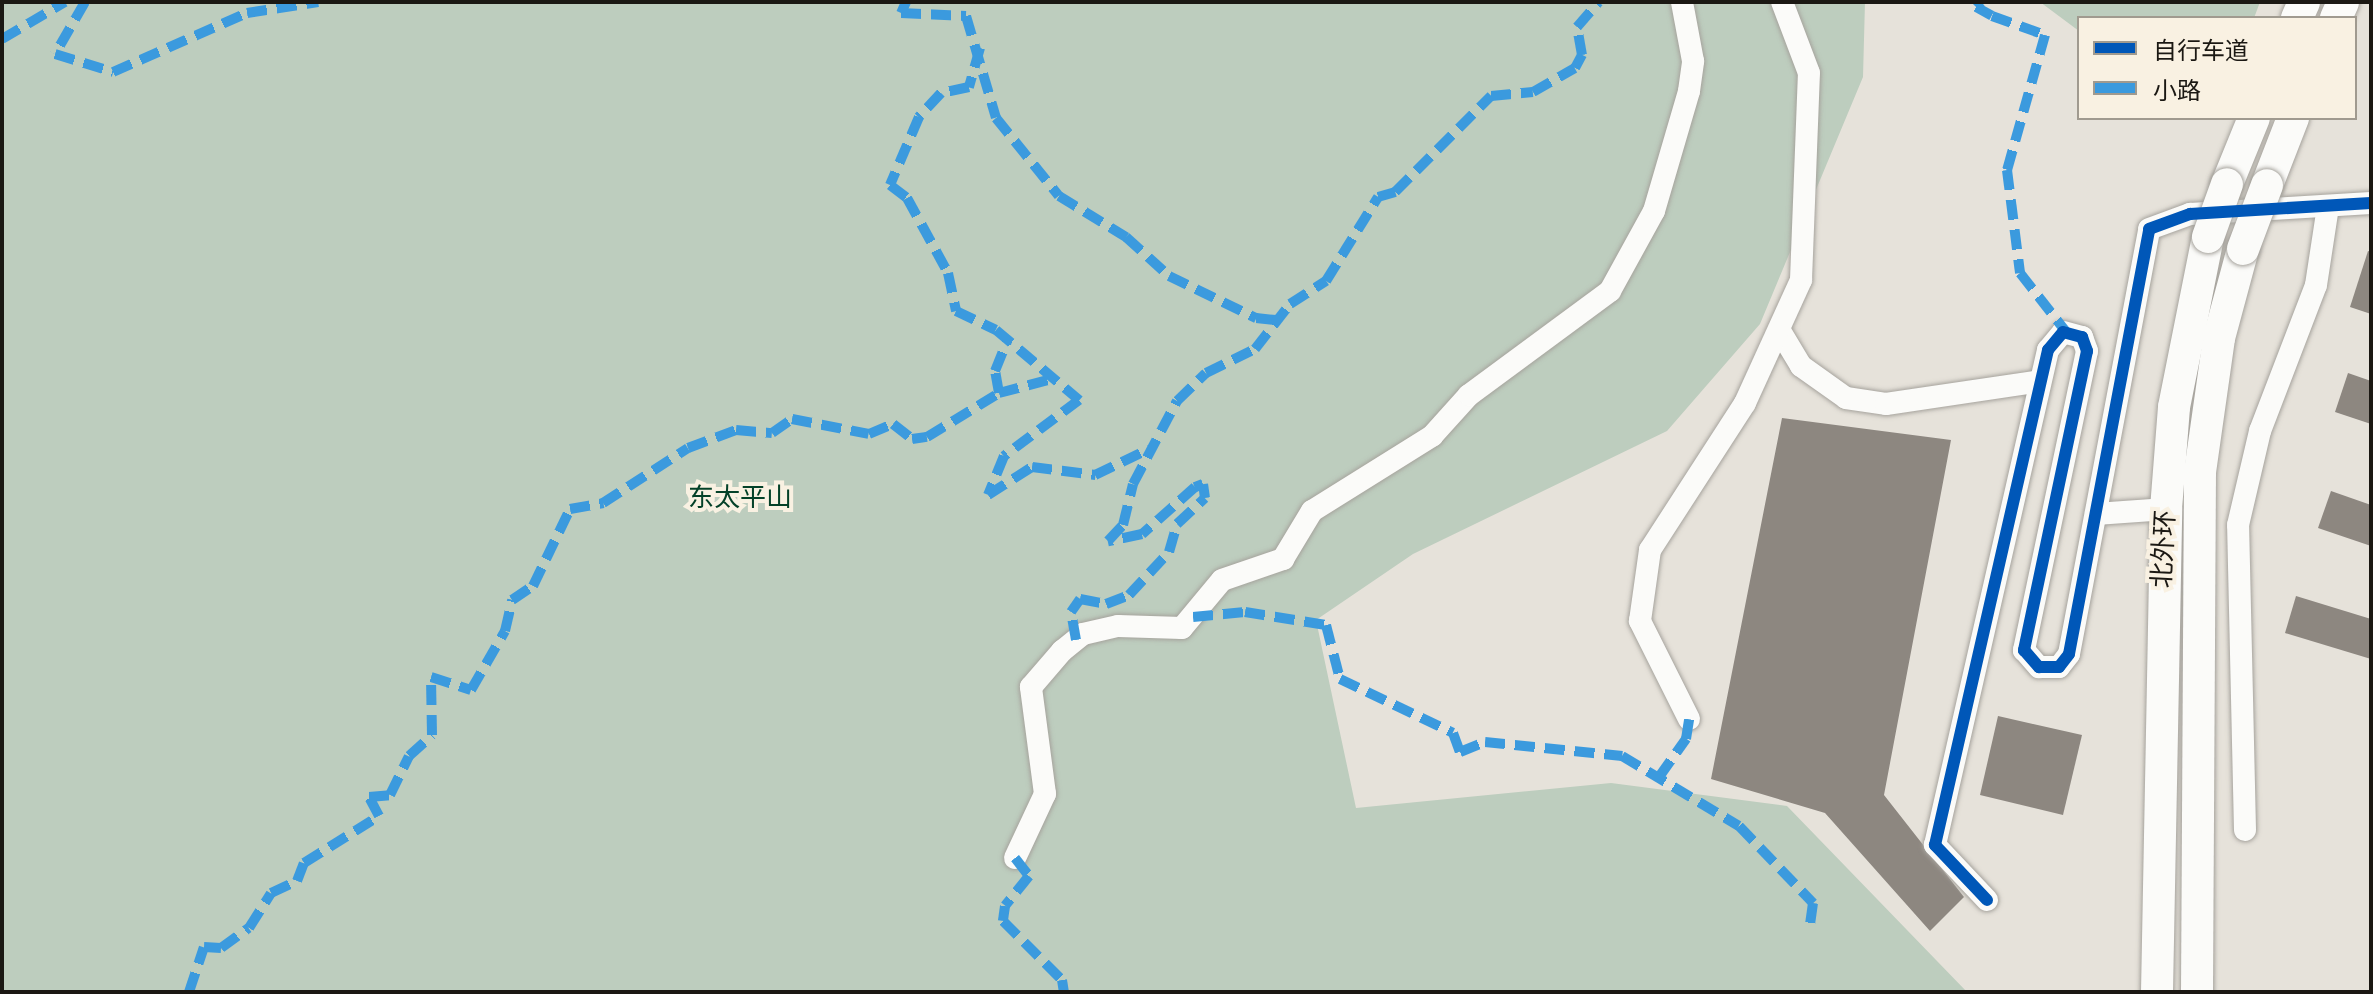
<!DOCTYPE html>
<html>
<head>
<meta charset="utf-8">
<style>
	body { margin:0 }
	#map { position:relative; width:2373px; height:994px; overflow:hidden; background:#e6e2da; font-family:"Fira Sans","Noto Sans SC",sans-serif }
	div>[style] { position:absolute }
	.forest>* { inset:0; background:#bdcdbe }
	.building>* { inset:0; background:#8d8780 }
	.roads { filter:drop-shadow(0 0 2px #a6a39d) drop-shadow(0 0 2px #a6a39d) }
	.minor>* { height:22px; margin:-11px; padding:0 11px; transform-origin:11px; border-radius:11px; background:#fbfbf9 }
	.highway>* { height:32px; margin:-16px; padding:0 16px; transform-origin:16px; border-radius:16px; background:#fbfbf9 }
	.bridges { filter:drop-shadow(0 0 2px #a6a39d) drop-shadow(0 0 2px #a6a39d) }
	.highway-bridge>* { height:32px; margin:-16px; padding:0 16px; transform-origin:16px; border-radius:16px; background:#fbfbf9 }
	.quiet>* { height:10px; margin-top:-5px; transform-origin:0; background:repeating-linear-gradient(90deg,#3b9ade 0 20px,transparent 0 30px) }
	.cycleway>* { height:12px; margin:-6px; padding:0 6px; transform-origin:6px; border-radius:6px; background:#0057b8 }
	span { translate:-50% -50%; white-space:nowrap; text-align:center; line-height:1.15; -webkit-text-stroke:8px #f9f1e2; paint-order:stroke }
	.park-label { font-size:26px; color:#044128 }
	.street-label { font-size:26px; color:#1b1813 }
	.frame { position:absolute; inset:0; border:4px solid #1b1813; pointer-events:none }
	.legend { position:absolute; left:2077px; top:16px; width:280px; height:104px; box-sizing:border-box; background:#f9f1e2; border:2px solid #a09a8f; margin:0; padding:10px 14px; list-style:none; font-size:24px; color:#1b1813 }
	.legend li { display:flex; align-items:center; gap:16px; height:40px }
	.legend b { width:40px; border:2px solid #a09a8f }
</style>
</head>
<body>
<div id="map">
	<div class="forest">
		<i style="clip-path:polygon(2px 2px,1865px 2px,1863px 77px,1760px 324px,1667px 431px,1413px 554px,1316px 620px,1356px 808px,1611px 783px,1787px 806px,1967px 992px,2px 992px)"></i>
		<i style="clip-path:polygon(2040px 2px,2260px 2px,2254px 18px,2079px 18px,2079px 31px)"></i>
	</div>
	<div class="building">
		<i style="clip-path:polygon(2368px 251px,2371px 252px,2371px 314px,2350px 307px)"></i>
		<i style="clip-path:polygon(2348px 373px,2371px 381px,2371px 424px,2335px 412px)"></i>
		<i style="clip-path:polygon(1782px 418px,1951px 440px,1884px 795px,1964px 897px,1930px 931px,1825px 813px,1711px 779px)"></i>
		<i style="clip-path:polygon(2331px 491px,2371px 505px,2371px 546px,2318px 528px)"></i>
		<i style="clip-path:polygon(2296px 596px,2371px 619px,2371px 659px,2285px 633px)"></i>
		<i style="clip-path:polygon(1998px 716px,2082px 735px,2063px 815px,1980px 795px)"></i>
	</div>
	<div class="roads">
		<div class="minor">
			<i style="left:1780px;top:331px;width:41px;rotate:59deg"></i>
			<i style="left:1801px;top:366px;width:55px;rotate:35.4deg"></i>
			<i style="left:1846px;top:398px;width:40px;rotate:8.5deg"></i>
			<i style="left:1886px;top:404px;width:151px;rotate:-8.4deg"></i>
			<i style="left:2096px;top:514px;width:70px;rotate:-4.1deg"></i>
			<i style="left:1689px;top:719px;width:110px;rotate:-116.6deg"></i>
			<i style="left:1640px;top:621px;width:72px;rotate:-82deg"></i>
			<i style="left:1650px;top:550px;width:175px;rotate:-57.1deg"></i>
			<i style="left:1745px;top:403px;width:135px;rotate:-65.5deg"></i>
			<i style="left:1801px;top:280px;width:207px;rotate:-87.8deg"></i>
			<i style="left:1809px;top:73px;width:76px;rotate:-110.8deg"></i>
			<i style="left:2245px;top:830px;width:305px;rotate:-91.3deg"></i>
			<i style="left:2238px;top:525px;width:97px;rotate:-76.8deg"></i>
			<i style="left:2260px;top:431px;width:156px;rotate:-69deg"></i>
			<i style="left:2316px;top:285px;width:79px;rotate:-81.3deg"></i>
			<i style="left:1015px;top:858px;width:71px;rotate:-64.9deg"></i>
			<i style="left:1045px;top:794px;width:108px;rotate:-97.5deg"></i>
			<i style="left:1031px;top:687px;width:48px;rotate:-49.3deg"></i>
			<i style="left:1062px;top:651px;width:27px;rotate:-39deg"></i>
			<i style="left:1083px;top:634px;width:36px;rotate:-13deg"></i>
			<i style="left:1118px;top:626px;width:64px;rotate:1.8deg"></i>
			<i style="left:1182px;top:628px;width:62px;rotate:-50.2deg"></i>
			<i style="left:1222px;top:580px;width:65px;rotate:-19deg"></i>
			<i style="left:1283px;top:559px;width:56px;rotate:-58.9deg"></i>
			<i style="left:1312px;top:511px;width:142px;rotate:-32deg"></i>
			<i style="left:1432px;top:436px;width:55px;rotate:-47.9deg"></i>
			<i style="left:1469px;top:395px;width:175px;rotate:-36.4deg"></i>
			<i style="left:1610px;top:291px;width:91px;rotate:-61.2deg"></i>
			<i style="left:1654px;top:211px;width:125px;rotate:-73.7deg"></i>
			<i style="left:1689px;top:91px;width:30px;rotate:-82deg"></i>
			<i style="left:1693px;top:61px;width:60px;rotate:-100.6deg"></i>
			<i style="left:1987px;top:900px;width:76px;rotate:-133.4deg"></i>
			<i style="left:1935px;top:845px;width:508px;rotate:-77.14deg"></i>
			<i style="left:2048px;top:350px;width:23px;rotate:-50deg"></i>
			<i style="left:2063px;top:332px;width:20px;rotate:15deg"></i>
			<i style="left:2082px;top:337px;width:15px;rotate:70deg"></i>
			<i style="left:2087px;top:351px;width:306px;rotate:101.9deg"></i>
			<i style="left:2024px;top:650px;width:23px;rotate:49deg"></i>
			<i style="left:2039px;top:667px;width:20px"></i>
			<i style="left:2059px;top:667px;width:16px;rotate:-52deg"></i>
			<i style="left:2069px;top:654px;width:432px;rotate:-79.3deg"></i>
			<i style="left:2149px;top:229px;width:44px;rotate:-20.1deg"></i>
			<i style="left:2190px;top:214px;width:181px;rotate:-3.5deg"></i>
		</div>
		<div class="highway">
			<i style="left:2297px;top:18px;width:17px;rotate:-66deg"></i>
			<i style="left:2336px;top:18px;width:17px;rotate:-66deg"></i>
			<i style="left:2227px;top:184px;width:71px;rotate:-67.8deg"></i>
			<i style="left:2267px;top:185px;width:72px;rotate:-68.8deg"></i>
			<i style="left:2157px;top:992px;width:483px;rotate:-88.9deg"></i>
			<i style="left:2166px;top:509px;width:102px;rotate:-85.5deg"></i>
			<i style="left:2174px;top:407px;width:173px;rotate:-78.7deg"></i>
			<i style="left:2197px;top:992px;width:520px;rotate:-89.67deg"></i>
			<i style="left:2200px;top:472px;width:135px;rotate:-81.9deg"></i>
			<i style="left:2219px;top:338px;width:92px;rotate:-74.9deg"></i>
		</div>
	</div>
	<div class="bridges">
		<div class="highway-bridge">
			<i style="left:2208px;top:237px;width:56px;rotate:-70.3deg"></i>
			<i style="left:2243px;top:249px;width:68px;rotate:-69.4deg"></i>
		</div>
	</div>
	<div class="quiet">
		<i style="left:85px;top:2px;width:60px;rotate:120deg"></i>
		<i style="left:55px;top:54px;width:61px;rotate:17.2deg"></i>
		<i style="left:113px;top:72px;width:146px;rotate:-23.8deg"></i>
		<i style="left:247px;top:13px;width:72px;rotate:-8.8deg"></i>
		<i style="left:906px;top:2px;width:12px;rotate:114deg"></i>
		<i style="left:901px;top:13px;width:65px;rotate:2.6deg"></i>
		<i style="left:966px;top:16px;width:106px;rotate:73.6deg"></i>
		<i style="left:996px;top:118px;width:100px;rotate:51.1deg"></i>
		<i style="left:1059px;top:196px;width:79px;rotate:31.5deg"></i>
		<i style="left:1126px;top:237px;width:58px;rotate:42.2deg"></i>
		<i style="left:1169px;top:276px;width:97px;rotate:25.8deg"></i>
		<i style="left:1256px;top:318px;width:20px;rotate:6deg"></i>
		<i style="left:1981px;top:2px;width:7px;rotate:135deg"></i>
		<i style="left:1976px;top:7px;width:18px;rotate:29deg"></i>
		<i style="left:1992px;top:16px;width:56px;rotate:19.7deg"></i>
		<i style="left:2045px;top:35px;width:140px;rotate:105.7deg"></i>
		<i style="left:2007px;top:170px;width:104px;rotate:82.8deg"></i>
		<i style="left:2020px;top:273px;width:76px;rotate:51.9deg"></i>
		<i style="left:2px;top:39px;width:73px;rotate:-30.4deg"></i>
		<i style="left:980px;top:48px;width:41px;rotate:105.8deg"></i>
		<i style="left:969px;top:87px;width:29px;rotate:168deg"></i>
		<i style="left:941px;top:93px;width:33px;rotate:133deg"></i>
		<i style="left:919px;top:117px;width:74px;rotate:113.1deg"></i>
		<i style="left:890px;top:185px;width:21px;rotate:37deg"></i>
		<i style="left:907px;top:198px;width:85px;rotate:61.3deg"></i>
		<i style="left:948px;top:273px;width:39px;rotate:78deg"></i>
		<i style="left:956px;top:311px;width:44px;rotate:25.4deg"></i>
		<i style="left:996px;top:330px;width:109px;rotate:40.1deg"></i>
		<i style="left:1079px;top:400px;width:94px;rotate:143.3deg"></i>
		<i style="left:1004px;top:456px;width:42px;rotate:112.3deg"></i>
		<i style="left:988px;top:495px;width:52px;rotate:-32.5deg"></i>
		<i style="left:1032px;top:467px;width:64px;rotate:7.2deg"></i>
		<i style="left:1095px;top:475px;width:60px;rotate:-25.7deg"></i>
		<i style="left:999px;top:393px;width:22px;rotate:-100deg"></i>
		<i style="left:995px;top:371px;width:32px;rotate:-68deg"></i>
		<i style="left:1193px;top:617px;width:52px;rotate:-5.5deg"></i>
		<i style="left:1245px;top:612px;width:82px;rotate:9.1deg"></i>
		<i style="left:1326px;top:625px;width:56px;rotate:75.5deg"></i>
		<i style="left:1340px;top:679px;width:125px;rotate:25.5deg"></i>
		<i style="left:1453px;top:733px;width:20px;rotate:70deg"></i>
		<i style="left:1460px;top:752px;width:27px;rotate:-22deg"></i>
		<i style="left:1485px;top:742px;width:138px;rotate:5.8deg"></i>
		<i style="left:1622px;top:756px;width:136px;rotate:30.9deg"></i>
		<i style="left:1739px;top:826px;width:107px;rotate:46.1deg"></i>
		<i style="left:1813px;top:903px;width:22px;rotate:98deg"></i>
		<i style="left:1076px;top:640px;width:28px;rotate:-100deg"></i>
		<i style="left:1071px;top:612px;width:16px;rotate:-55deg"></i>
		<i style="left:1080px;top:599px;width:26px;rotate:11deg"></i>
		<i style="left:1106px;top:604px;width:25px;rotate:-21deg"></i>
		<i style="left:1129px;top:595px;width:59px;rotate:-47.1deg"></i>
		<i style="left:1169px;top:552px;width:29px;rotate:-74deg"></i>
		<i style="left:1177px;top:524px;width:38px;rotate:-43deg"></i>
		<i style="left:1205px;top:498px;width:14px;rotate:-98deg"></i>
		<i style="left:1203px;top:484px;width:9px;rotate:159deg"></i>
		<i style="left:1195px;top:487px;width:71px;rotate:138.4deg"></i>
		<i style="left:1142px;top:534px;width:35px;rotate:168deg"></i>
		<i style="left:1108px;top:541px;width:22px;rotate:-47deg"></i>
		<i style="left:1123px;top:525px;width:42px;rotate:-76.3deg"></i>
		<i style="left:1133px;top:484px;width:94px;rotate:-62.1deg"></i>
		<i style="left:1177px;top:401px;width:40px;rotate:-44deg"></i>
		<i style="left:1206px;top:373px;width:55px;rotate:-26.1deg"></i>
		<i style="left:1255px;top:349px;width:57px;rotate:-52.1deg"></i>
		<i style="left:1290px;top:304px;width:43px;rotate:-32.6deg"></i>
		<i style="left:1326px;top:281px;width:99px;rotate:-58.2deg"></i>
		<i style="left:1378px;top:197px;width:18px;rotate:-16deg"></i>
		<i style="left:1395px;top:192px;width:136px;rotate:-45deg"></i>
		<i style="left:1491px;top:96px;width:42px;rotate:-5.4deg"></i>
		<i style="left:1533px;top:92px;width:48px;rotate:-29.7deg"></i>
		<i style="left:1575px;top:68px;width:15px;rotate:-62deg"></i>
		<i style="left:1582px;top:55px;width:28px;rotate:-100deg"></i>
		<i style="left:1577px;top:27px;width:33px;rotate:-49deg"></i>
		<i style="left:1659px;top:777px;width:47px;rotate:-54.6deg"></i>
		<i style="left:1686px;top:739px;width:20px;rotate:-81deg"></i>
		<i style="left:1015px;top:858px;width:23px;rotate:52deg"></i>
		<i style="left:1029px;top:876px;width:38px;rotate:129deg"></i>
		<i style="left:1005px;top:906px;width:15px;rotate:98deg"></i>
		<i style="left:1003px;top:921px;width:83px;rotate:45deg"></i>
		<i style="left:1062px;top:980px;width:12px;rotate:81deg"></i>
		<i style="left:189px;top:992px;width:47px;rotate:-71.6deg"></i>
		<i style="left:204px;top:947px;width:17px;rotate:3deg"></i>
		<i style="left:221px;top:948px;width:34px;rotate:-36deg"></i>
		<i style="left:249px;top:928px;width:41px;rotate:-57.8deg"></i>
		<i style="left:271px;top:893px;width:29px;rotate:-25deg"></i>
		<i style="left:297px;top:881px;width:19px;rotate:-69deg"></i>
		<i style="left:304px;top:863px;width:89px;rotate:-32.1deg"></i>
		<i style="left:379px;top:816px;width:21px;rotate:-118deg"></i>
		<i style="left:369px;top:797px;width:21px;rotate:-5deg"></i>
		<i style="left:390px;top:795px;width:43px;rotate:-64deg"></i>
		<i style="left:409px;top:756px;width:31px;rotate:-42deg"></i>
		<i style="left:432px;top:735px;width:58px;rotate:-91deg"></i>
		<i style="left:431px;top:677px;width:42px;rotate:18deg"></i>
		<i style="left:471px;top:690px;width:68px;rotate:-60deg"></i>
		<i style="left:505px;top:631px;width:32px;rotate:-77deg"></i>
		<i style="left:512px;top:600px;width:25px;rotate:-34deg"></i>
		<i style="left:533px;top:586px;width:85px;rotate:-64.3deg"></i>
		<i style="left:570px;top:509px;width:34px;rotate:-10deg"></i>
		<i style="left:603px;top:503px;width:101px;rotate:-32.9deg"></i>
		<i style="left:688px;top:448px;width:51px;rotate:-20.6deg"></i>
		<i style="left:736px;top:430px;width:36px;rotate:5deg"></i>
		<i style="left:772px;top:433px;width:24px;rotate:-35deg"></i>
		<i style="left:792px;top:419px;width:78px;rotate:11deg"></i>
		<i style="left:869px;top:434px;width:26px;rotate:-23deg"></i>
		<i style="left:893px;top:424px;width:24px;rotate:38deg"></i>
		<i style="left:912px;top:439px;width:15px;rotate:-8deg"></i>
		<i style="left:927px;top:437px;width:84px;rotate:-31.4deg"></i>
		<i style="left:999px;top:393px;width:55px;rotate:-14.8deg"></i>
	</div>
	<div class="cycleway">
		<i style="left:1987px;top:900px;width:76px;rotate:-133.4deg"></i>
		<i style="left:1935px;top:845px;width:508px;rotate:-77.14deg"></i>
		<i style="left:2048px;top:350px;width:23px;rotate:-50deg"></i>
		<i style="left:2063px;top:332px;width:20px;rotate:15deg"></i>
		<i style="left:2082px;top:337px;width:15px;rotate:70deg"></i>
		<i style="left:2087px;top:351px;width:306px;rotate:101.9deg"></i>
		<i style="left:2024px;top:650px;width:23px;rotate:49deg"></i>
		<i style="left:2039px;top:667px;width:20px"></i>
		<i style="left:2059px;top:667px;width:16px;rotate:-52deg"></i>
		<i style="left:2069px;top:654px;width:432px;rotate:-79.3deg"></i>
		<i style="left:2149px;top:229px;width:44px;rotate:-20.1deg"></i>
		<i style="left:2190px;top:214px;width:181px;rotate:-3.5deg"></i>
	</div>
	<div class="park-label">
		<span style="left:740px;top:498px">东太平山</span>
	</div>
	<div class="street-label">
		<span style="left:2164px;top:549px;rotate:-87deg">北外环</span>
	</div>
	<div class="frame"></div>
	<ul class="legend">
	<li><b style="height:10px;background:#0057b8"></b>自行车道</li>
	<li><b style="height:10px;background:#3b9ade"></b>小路</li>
	</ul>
</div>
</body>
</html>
